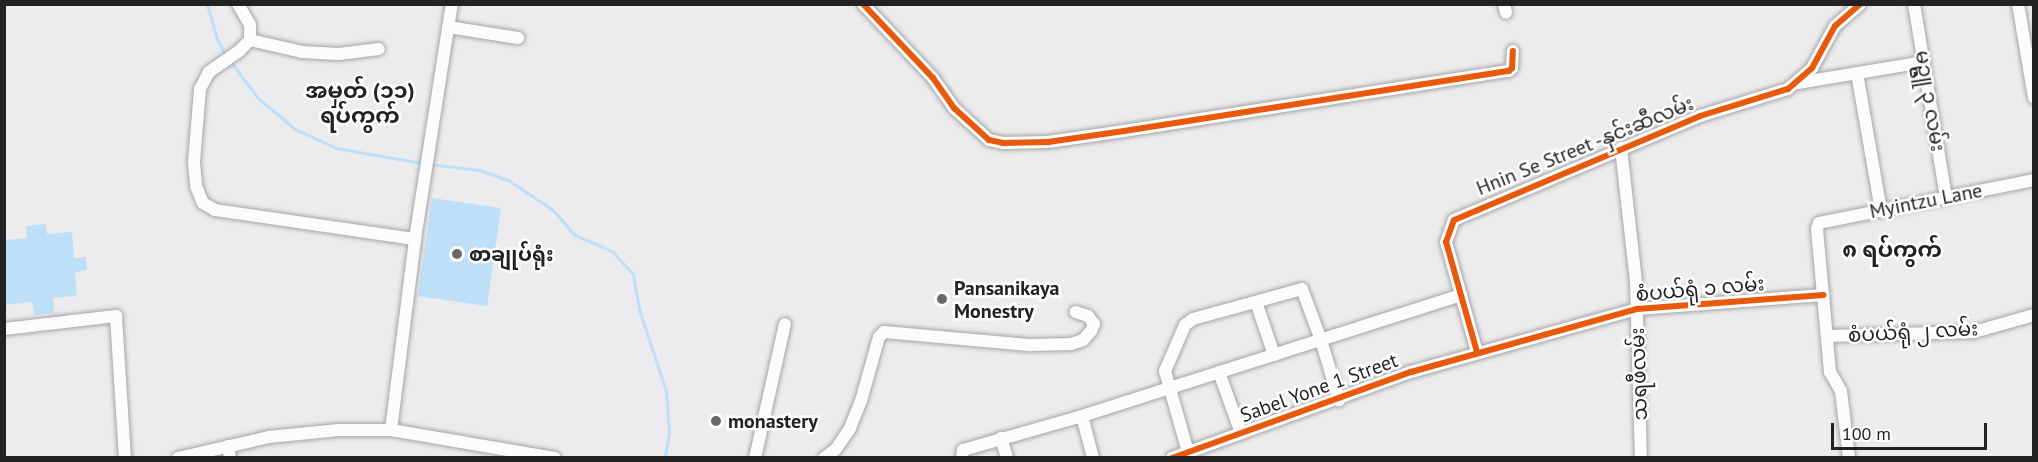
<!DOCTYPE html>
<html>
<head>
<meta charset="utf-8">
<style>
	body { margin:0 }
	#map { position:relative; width:2038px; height:462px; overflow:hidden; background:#ecebed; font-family:"PT Sans","Noto Sans Myanmar",sans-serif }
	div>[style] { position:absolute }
	.water>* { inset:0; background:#bde0f8 }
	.stream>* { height:3px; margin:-1.5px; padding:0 1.5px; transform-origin:1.5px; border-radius:1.5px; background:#bde0f8 }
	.roads { filter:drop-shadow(0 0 2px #a6a5a7) drop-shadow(0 0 2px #a6a5a7) }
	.minor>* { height:12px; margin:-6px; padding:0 6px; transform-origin:6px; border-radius:6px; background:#fcfcfc }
	.cycleway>* { height:6px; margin:-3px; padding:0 3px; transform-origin:3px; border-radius:3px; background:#e8590c }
	.dots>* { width:16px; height:16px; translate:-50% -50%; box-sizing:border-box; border:3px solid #fff; border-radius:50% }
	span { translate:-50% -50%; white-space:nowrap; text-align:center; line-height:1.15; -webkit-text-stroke:5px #fff; paint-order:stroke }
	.street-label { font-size:20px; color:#232223 }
	.poi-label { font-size:20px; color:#232223; font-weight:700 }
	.left { translate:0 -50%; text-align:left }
	.quarter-label { font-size:22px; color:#232223; font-weight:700 }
	.frame { position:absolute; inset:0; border:6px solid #232223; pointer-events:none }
	.scale { position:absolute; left:1831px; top:423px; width:156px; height:27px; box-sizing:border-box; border:3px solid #232223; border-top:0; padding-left:8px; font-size:18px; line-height:21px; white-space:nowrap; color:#232223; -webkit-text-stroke:4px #fff; paint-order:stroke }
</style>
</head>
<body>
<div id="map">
	<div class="water">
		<i style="clip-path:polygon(432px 198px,501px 208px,487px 306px,418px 296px)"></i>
		<i style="clip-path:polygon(46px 224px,47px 234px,72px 232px,74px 258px,86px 257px,87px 270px,75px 272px,77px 296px,53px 298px,54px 313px,34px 315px,32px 302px,5px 305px,5px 240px,27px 238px,26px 226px)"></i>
	</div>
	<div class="stream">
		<i style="left:207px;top:4px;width:36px;rotate:74deg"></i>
		<i style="left:217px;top:39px;width:19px;rotate:62deg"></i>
		<i style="left:230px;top:61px;width:46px;rotate:52.9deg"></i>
		<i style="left:258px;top:98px;width:48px;rotate:40deg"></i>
		<i style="left:295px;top:129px;width:45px;rotate:24.9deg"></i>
		<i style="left:336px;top:148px;width:87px;rotate:9.9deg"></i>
		<i style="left:429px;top:164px;width:51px;rotate:6.7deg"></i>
		<i style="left:480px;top:170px;width:30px;rotate:20deg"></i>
		<i style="left:508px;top:180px;width:54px;rotate:33.7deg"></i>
		<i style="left:553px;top:210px;width:33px;rotate:49deg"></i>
		<i style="left:575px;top:235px;width:40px;rotate:23.4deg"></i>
		<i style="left:612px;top:251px;width:31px;rotate:48deg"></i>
		<i style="left:633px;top:274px;width:39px;rotate:80deg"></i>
		<i style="left:640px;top:312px;width:83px;rotate:71.8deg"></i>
		<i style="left:666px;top:391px;width:41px;rotate:85.8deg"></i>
		<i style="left:669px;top:432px;width:23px;rotate:100deg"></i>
		<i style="left:665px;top:455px;width:6px;rotate:31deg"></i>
	</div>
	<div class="roads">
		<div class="minor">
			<i style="left:238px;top:4px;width:24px;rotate:60deg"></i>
			<i style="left:250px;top:25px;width:15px;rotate:90deg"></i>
			<i style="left:250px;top:40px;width:16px;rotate:135deg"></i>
			<i style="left:239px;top:51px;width:37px;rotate:145deg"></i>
			<i style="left:209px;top:72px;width:19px;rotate:118deg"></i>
			<i style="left:200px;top:89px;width:73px;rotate:94.7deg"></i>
			<i style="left:194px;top:162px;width:24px;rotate:85deg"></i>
			<i style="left:196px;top:186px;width:18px;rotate:68deg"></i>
			<i style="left:203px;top:203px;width:14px;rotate:30deg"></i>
			<i style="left:215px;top:210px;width:202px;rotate:8.3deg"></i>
			<i style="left:863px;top:4px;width:102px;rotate:46.6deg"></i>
			<i style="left:933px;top:78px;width:37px;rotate:55deg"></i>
			<i style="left:954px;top:108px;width:47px;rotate:42.4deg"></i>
			<i style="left:989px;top:140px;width:14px;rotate:12deg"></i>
			<i style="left:1003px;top:143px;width:45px;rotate:-1.3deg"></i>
			<i style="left:1048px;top:142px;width:77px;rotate:-8.2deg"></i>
			<i style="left:1124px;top:131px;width:390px;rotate:-8.9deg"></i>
			<i style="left:1509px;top:71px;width:4px;rotate:-45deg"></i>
			<i style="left:1512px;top:68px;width:17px;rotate:-87deg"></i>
			<i style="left:1504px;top:4px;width:9px;rotate:77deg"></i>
			<i style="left:1914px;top:4px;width:197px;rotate:80.6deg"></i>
			<i style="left:2018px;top:4px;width:95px;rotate:80.3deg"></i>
			<i style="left:448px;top:27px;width:71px;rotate:8.9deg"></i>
			<i style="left:250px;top:40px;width:53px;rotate:13deg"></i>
			<i style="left:302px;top:52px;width:37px;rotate:3deg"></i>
			<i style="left:339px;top:54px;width:40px;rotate:-7.1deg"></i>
			<i style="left:1857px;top:73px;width:140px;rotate:80.1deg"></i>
			<i style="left:1798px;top:83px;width:128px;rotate:-9.5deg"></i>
			<i style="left:1621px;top:148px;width:135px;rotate:83.6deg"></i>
			<i style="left:1636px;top:282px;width:176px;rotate:88.4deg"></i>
			<i style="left:1256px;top:302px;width:56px;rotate:71.2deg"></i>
			<i style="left:4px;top:329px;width:113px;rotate:-6.6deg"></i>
			<i style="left:116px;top:316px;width:142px;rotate:86.4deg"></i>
			<i style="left:1827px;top:336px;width:147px;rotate:-1.6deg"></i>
			<i style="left:1974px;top:332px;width:62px;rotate:-15.8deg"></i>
			<i style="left:1477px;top:352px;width:114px;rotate:-105.7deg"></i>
			<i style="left:1446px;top:242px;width:23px;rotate:-70deg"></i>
			<i style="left:1454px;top:220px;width:267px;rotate:-22.9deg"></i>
			<i style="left:1700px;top:116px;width:92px;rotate:-17.1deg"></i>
			<i style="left:1788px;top:89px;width:32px;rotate:-41deg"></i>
			<i style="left:1812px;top:68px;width:48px;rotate:-61.3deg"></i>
			<i style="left:1835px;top:26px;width:33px;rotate:-41deg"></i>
			<i style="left:1219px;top:372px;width:65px;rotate:70.2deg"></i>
			<i style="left:1082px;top:416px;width:43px;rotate:75.3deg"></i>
			<i style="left:391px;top:430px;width:193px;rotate:-82.8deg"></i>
			<i style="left:415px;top:239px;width:238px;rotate:-81.1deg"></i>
			<i style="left:1001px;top:438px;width:21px;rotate:73deg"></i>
			<i style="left:228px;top:446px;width:12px;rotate:81deg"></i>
			<i style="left:1188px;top:452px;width:84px;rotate:-105.9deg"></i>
			<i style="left:1165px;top:371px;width:50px;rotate:-66.5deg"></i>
			<i style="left:1185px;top:325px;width:10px;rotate:-37deg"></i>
			<i style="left:1193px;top:319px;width:113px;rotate:-15.4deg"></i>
			<i style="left:1302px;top:289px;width:54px;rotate:69.6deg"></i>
			<i style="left:1321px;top:340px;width:63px;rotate:73.3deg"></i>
			<i style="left:178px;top:458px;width:93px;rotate:-13deg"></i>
			<i style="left:269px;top:437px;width:70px;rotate:-5.7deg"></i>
			<i style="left:339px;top:430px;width:52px"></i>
			<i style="left:391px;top:430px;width:166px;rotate:9.7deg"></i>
			<i style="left:755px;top:458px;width:137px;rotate:-77.4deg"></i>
			<i style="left:824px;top:458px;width:15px;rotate:-37deg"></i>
			<i style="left:836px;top:449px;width:25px;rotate:-56deg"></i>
			<i style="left:850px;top:428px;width:29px;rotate:-68deg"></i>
			<i style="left:861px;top:401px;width:66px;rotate:-74.3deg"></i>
			<i style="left:879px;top:337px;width:7px;rotate:-45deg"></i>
			<i style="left:884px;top:332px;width:148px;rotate:5.1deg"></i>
			<i style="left:1031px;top:345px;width:40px;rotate:-1.4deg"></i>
			<i style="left:1071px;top:344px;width:13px;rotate:-18deg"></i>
			<i style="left:1083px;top:340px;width:12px;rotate:-48deg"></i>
			<i style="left:1091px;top:331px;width:8px;rotate:-67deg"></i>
			<i style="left:1094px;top:324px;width:10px;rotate:-127deg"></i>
			<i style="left:1088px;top:316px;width:13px;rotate:-162deg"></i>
			<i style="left:962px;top:458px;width:8px;rotate:-83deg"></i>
			<i style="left:963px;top:450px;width:124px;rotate:-15.9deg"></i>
			<i style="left:1082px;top:416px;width:398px;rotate:-17.7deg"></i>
			<i style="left:1172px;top:458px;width:254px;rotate:-19.8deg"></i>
			<i style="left:1411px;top:372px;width:235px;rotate:-15.6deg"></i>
			<i style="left:1637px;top:309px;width:187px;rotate:-4.3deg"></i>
			<i style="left:1849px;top:458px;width:67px;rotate:-96.8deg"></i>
			<i style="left:1841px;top:391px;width:22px;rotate:-120deg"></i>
			<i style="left:1830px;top:372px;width:144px;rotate:-95.2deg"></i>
			<i style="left:1817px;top:229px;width:6px;rotate:-72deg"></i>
			<i style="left:1819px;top:223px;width:219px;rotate:-11.3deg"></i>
		</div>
	</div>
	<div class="cycleway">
		<i style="left:863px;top:4px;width:102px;rotate:46.6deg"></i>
		<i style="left:933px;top:78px;width:37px;rotate:55deg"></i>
		<i style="left:954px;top:108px;width:47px;rotate:42.4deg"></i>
		<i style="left:989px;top:140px;width:14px;rotate:12deg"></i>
		<i style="left:1003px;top:143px;width:45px;rotate:-1.3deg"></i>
		<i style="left:1048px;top:142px;width:77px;rotate:-8.2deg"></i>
		<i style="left:1124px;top:131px;width:390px;rotate:-8.9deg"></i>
		<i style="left:1509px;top:71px;width:4px;rotate:-45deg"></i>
		<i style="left:1512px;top:68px;width:17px;rotate:-87deg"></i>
		<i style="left:1477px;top:352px;width:114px;rotate:-105.7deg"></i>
		<i style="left:1446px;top:242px;width:23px;rotate:-70deg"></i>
		<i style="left:1454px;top:220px;width:267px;rotate:-22.9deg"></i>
		<i style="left:1700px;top:116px;width:92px;rotate:-17.1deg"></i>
		<i style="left:1788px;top:89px;width:32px;rotate:-41deg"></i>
		<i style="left:1812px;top:68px;width:48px;rotate:-61.3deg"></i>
		<i style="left:1835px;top:26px;width:33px;rotate:-41deg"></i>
		<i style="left:1172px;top:458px;width:254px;rotate:-19.8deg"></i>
		<i style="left:1411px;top:372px;width:235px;rotate:-15.6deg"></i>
		<i style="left:1637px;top:309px;width:187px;rotate:-4.3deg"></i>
	</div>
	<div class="dots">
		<i style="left:457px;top:254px;background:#69686a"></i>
		<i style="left:942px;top:299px;background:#69686a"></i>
		<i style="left:716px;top:421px;background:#69686a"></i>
	</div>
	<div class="street-label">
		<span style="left:1930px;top:101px;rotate:81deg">မဥ္ဇူ ၃ လမ်း</span>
		<span style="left:1585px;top:146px;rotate:-22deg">Hnin Se Street -နှင်းဆီလမ်း</span>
		<span style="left:1926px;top:201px;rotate:-11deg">Myintzu Lane</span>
		<span style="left:1700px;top:289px;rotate:-5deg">စံပယ်ရုံ ၁ လမ်း</span>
		<span style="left:1913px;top:332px;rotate:-3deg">စံပယ်ရုံ ၂ လမ်း</span>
		<span style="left:1639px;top:374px;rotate:-92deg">သရဖီလမ်း</span>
		<span style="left:1319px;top:388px;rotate:-20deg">Sabel Yone 1 Street</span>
	</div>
	<div class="poi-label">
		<span class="left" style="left:469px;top:254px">စာချုပ်ရုံး</span>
		<span class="left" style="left:954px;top:300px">Pansanikaya<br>Monestry</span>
		<span class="left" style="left:728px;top:421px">monastery</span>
	</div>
	<div class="quarter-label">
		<span style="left:360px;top:103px">အမှတ် (၁၁)<br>ရပ်ကွက်</span>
		<span style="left:1892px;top:250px">၈ ရပ်ကွက်</span>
	</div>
	<div class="frame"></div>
	<div class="scale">100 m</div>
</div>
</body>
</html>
